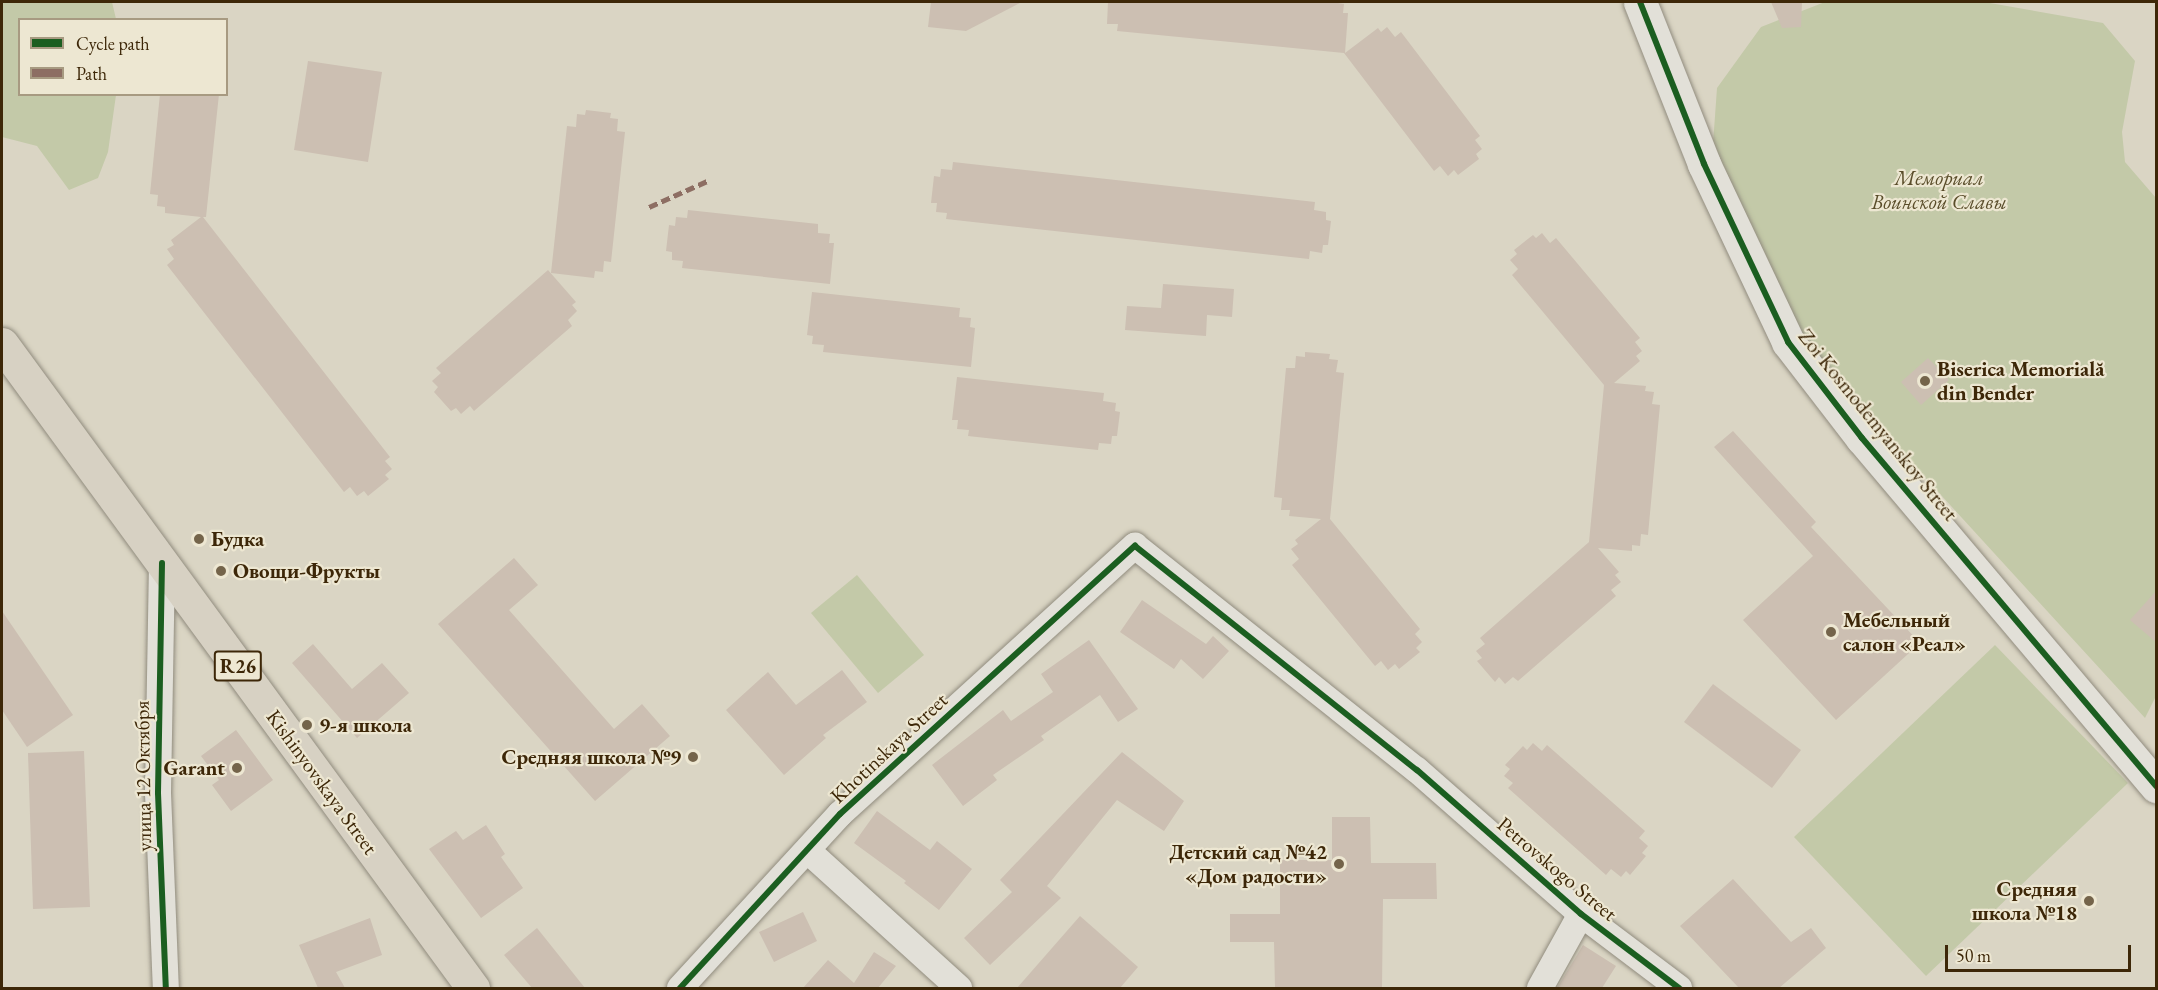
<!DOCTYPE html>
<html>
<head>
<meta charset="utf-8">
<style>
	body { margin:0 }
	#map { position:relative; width:2158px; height:990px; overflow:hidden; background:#dad5c4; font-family:"EB Garamond",serif }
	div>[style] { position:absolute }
	.green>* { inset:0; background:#c3c9a8 }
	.building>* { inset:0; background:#ccbfb2 }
	.roads { filter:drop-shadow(0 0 2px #918c7e) drop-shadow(0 0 2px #918c7e) }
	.street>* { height:26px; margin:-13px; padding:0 13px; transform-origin:13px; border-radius:13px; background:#e2e0d8 }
	.secondary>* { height:33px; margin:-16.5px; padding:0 16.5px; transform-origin:16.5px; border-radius:16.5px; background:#e2e0d8 }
	.primary>* { height:33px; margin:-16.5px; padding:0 16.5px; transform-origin:16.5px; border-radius:16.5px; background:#d7d1c3 }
	.quiet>* { height:4.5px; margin-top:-2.25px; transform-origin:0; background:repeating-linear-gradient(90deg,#8d6e63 0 9px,transparent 0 13.5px) }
	.cycleway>* { height:6px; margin:-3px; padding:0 3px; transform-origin:3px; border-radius:3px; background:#1b5e20 }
	.dots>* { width:16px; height:16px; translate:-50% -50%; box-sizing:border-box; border:3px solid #ede7d2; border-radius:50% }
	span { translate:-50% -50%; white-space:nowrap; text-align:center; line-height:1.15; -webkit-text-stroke:4.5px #ede7d2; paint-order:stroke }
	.shield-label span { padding:2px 4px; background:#ede7d2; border:2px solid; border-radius:4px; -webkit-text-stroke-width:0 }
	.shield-label { font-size:20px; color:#3d2708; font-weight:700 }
	.park-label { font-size:21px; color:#5a4d2a; font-style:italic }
	.poi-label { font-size:21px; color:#3d2708; font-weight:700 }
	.left { translate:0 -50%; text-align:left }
	.right { translate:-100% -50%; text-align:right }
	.street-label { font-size:21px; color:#3d2708 }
	.frame { position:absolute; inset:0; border:3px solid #3d2708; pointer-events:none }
	.legend { position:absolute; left:18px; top:18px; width:210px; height:78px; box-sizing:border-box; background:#ede7d2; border:2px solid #a79a81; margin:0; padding:8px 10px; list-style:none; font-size:18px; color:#3d2708 }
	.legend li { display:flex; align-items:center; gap:12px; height:30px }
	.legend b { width:30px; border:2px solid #a79a81 }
	.scale { position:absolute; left:1945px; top:945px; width:186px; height:27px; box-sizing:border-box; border:3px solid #3d2708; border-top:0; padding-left:8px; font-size:18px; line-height:21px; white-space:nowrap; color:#3d2708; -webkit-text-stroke:4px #ede7d2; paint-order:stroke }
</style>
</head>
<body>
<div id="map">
	<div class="green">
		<i style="clip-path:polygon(2px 2px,112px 2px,116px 19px,20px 20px,20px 94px,116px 95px,108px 152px,98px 178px,69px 190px,37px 146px,2px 137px)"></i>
		<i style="clip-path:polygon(1825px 2px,1984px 2px,2103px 23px,2135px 61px,2122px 132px,2125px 162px,2156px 198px,2156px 696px,2145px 718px,1801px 342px,1713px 144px,1717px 88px,1761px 27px)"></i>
		<i style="clip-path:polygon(857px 575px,924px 655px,878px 693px,811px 613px)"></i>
		<i style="clip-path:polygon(1995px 645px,2128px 783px,1926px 976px,1794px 837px)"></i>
	</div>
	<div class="building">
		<i style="clip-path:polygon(931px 2px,1022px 2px,966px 31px,928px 27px)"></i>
		<i style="clip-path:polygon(1108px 2px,1332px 2px,1344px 4px,1343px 13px,1348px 13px,1345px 53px,1378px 28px,1381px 32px,1387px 27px,1395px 37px,1401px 32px,1480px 136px,1475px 140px,1482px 149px,1476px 154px,1479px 159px,1458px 175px,1454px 170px,1448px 176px,1440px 166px,1434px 171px,1344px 53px,1117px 31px,1118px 24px,1107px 24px)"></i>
		<i style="clip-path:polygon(1771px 2px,1802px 2px,1801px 27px,1782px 28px)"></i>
		<i style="clip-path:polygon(308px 61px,382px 72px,368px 162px,294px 150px)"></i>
		<i style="clip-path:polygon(160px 94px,219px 94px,206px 217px,203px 217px,390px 457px,385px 461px,392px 469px,385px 475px,389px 479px,368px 496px,364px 491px,357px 496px,350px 487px,344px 492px,167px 265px,174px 259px,167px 249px,174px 245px,171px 240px,201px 217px,165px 213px,165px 207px,157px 206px,158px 195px,150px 194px)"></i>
		<i style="clip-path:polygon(586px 110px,611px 113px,610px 118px,618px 119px,617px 131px,625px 132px,611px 262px,604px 261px,603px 272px,595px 271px,594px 278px,551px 273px,567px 126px,576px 127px,577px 114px,585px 115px)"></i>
		<i style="clip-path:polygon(953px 162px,1315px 202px,1314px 210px,1326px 212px,1326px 220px,1331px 221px,1328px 245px,1323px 245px,1322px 253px,1310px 251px,1309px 259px,946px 219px,947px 213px,936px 212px,937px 203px,931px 203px,934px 176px,940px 177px,941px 169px,952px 170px)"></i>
		<i style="clip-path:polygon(688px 210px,818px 224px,818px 233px,830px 234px,829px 243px,834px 243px,830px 284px,682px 268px,683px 261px,672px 260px,672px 252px,666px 251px,669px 225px,675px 226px,676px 217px,687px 218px)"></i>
		<i style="clip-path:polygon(1542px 233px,1550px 243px,1556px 238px,1640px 338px,1635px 342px,1642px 351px,1636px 356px,1640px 361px,1614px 383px,1646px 386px,1645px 391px,1654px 392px,1652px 404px,1660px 405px,1648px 535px,1641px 534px,1640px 546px,1632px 545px,1632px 551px,1598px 548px,1619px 572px,1615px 575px,1621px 582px,1611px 590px,1616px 596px,1518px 681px,1513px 677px,1505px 684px,1499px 677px,1495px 682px,1477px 661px,1482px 658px,1476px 651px,1485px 644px,1480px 638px,1589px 542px,1604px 385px,1512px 275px,1518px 269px,1510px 260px,1517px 254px,1514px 250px,1533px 235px,1536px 238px)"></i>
		<i style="clip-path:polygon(548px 270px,576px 302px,572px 305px,577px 311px,568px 320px,572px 326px,474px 411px,470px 406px,461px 414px,456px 408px,451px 411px,434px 392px,438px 387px,432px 381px,441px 373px,436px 368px)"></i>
		<i style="clip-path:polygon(1163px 284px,1234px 289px,1232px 317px,1207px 315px,1206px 336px,1125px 330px,1127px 306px,1161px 308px)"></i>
		<i style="clip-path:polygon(812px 292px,960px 308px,959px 317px,971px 318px,970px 327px,975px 328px,971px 367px,823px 352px,824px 345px,812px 344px,813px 336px,807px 335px)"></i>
		<i style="clip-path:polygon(1305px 352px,1330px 354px,1329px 359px,1338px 360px,1336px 372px,1344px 373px,1330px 519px,1420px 629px,1415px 634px,1422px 642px,1416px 648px,1420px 652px,1399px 669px,1395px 664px,1388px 670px,1381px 661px,1375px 666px,1292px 565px,1299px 559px,1291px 549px,1298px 544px,1295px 540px,1321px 519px,1289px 516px,1290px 510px,1281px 510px,1282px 498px,1274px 497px,1286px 368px,1295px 368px,1296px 356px,1305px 357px)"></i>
		<i style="clip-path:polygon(1928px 358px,1949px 380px,1921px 405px,1901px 382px)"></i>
		<i style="clip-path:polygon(957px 377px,1104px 393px,1103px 401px,1116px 403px,1115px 411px,1120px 412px,1117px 436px,1112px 436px,1111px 444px,1099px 443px,1098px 450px,968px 436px,969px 430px,957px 429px,958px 420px,952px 420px)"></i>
		<i style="clip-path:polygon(1733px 431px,1816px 522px,1811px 527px,1920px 643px,1836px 720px,1743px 620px,1813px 556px,1714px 447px)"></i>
		<i style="clip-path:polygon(514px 558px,538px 585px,509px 610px,614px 729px,642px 704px,670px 736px,595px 801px,438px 624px)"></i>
		<i style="clip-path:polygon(2157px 590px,2157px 643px,2130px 620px)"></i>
		<i style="clip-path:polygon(1142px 600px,1206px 644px,1213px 636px,1229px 651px,1203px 679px,1181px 659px,1174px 669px,1120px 632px)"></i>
		<i style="clip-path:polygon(2px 611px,73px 715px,27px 747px,2px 710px)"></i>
		<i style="clip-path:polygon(1089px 640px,1138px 709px,1118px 722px,1100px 695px,1041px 736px,1044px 740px,993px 775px,997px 780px,963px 806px,932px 765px,1003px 710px,1011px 721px,1053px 692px,1041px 674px)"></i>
		<i style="clip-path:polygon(313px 644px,352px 689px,382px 663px,409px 693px,357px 738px,292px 663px)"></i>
		<i style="clip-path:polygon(842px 670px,867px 702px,823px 735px,826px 738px,784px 775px,726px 710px,768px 672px,796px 705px)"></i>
		<i style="clip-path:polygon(1713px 684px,1801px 750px,1772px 788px,1684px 722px)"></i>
		<i style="clip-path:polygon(236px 730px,273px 780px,231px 811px,212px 785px,219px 780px,201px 756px)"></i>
		<i style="clip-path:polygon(1533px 743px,1542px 751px,1547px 745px,1645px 831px,1639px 838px,1648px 846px,1642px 853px,1646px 856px,1630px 875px,1626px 871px,1621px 877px,1611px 869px,1606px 875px,1508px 788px,1513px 783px,1504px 776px,1510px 769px,1505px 765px,1523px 746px,1527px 750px)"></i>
		<i style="clip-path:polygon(84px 751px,90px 907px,33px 909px,28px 753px)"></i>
		<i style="clip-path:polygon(1122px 752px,1184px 801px,1164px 831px,1117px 800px,1047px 886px,1061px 898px,990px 965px,964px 938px,1012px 892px,1000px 880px)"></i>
		<i style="clip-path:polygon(877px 811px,930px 850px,937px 841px,972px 869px,939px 910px,904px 883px,906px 881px,854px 843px)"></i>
		<i style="clip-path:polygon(1332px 817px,1370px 817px,1371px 863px,1436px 863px,1437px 899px,1383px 899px,1382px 988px,1275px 988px,1274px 942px,1230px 942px,1230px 914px,1280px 914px,1280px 860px,1332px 860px)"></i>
		<i style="clip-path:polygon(486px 825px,505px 854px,501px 857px,523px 888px,481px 918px,429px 849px,456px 831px,463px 840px)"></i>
		<i style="clip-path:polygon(1733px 879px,1791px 942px,1811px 928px,1826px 948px,1779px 988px,1739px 988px,1680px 926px)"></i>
		<i style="clip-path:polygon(803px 912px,817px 941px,774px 962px,759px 932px)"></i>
		<i style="clip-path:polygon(1080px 916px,1138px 967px,1120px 988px,1017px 988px)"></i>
		<i style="clip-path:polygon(370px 918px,382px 955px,336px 972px,345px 988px,318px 988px,299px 945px)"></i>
		<i style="clip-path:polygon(537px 928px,585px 988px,532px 988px,504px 955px)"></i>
		<i style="clip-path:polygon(1583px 945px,1616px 966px,1602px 988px,1557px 988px)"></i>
		<i style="clip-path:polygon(874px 952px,896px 966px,878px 988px,803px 988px,828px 960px,854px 983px)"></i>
	</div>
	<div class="roads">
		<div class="street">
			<i style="left:162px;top:563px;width:230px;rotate:91deg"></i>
			<i style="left:158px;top:793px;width:195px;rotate:87.7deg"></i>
			<i style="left:808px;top:851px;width:204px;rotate:42.2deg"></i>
			<i style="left:680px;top:988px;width:236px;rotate:-47.4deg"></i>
			<i style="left:840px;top:814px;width:399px;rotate:-42.3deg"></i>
			<i style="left:1135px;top:546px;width:360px;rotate:38.5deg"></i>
			<i style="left:1417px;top:770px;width:218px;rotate:41.3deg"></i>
			<i style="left:1581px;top:914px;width:123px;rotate:37.1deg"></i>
			<i style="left:1540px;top:988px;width:85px;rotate:-61deg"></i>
		</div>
		<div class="secondary">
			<i style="left:1640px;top:2px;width:174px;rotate:68.4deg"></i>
			<i style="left:1704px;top:164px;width:197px;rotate:64.7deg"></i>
			<i style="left:1788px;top:342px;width:121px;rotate:52.4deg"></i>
			<i style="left:1862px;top:438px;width:456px;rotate:49.8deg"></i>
		</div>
		<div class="primary">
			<i style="left:2px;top:344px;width:798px;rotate:53.82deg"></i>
		</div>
	</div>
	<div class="quiet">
		<i style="left:649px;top:207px;width:64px;rotate:-24.1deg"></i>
	</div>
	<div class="cycleway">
		<i style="left:1640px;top:2px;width:174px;rotate:68.4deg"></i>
		<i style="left:1704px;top:164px;width:197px;rotate:64.7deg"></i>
		<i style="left:1788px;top:342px;width:121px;rotate:52.4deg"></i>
		<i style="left:1862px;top:438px;width:456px;rotate:49.8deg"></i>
		<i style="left:162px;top:563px;width:230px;rotate:91deg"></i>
		<i style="left:158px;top:793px;width:195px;rotate:87.7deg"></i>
		<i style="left:680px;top:988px;width:236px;rotate:-47.4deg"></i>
		<i style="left:840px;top:814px;width:399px;rotate:-42.3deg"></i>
		<i style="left:1135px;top:546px;width:360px;rotate:38.5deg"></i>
		<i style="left:1417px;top:770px;width:218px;rotate:41.3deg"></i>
		<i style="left:1581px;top:914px;width:123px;rotate:37.1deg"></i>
	</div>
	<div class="dots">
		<i style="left:1925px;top:381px;background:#74644a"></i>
		<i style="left:199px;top:539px;background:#74644a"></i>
		<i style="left:221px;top:571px;background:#74644a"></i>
		<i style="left:1831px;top:632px;background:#74644a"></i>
		<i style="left:307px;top:725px;background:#74644a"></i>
		<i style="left:693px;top:757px;background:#74644a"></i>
		<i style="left:237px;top:768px;background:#74644a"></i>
		<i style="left:1339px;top:864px;background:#74644a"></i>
		<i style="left:2089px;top:901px;background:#74644a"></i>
	</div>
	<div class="shield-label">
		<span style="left:238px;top:666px">R26</span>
	</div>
	<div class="park-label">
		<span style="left:1939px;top:190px">Мемориал<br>Воинской Славы</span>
	</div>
	<div class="poi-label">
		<span class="left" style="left:1937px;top:381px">Biserica Memorială<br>din Bender</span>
		<span class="left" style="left:211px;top:539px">Будка</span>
		<span class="left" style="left:233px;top:571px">Овощи-Фрукты</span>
		<span class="left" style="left:1843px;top:632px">Мебельный<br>салон «Реал»</span>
		<span class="left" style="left:319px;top:725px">9-я школа</span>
		<span class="right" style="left:681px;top:757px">Средняя школа №9</span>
		<span class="right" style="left:225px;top:768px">Garant</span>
		<span class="right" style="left:1327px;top:864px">Детский сад №42<br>«Дом радости»</span>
		<span class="right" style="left:2077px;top:901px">Средняя<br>школа №18</span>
	</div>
	<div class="street-label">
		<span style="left:1878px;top:425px;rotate:51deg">Zoi Kosmodemyanskoy Street</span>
		<span style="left:889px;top:748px;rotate:-43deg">Khotinskaya Street</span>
		<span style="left:143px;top:776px;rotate:-91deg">улица 12 Октября</span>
		<span style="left:322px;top:782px;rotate:54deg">Kishinyovskaya Street</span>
		<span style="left:1557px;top:869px;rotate:40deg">Petrovskogo Street</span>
	</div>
	<div class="frame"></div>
	<ul class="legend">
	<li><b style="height:8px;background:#1b5e20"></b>Cycle path</li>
	<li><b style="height:8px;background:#8d6e63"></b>Path</li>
	</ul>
	<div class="scale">50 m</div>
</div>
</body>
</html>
